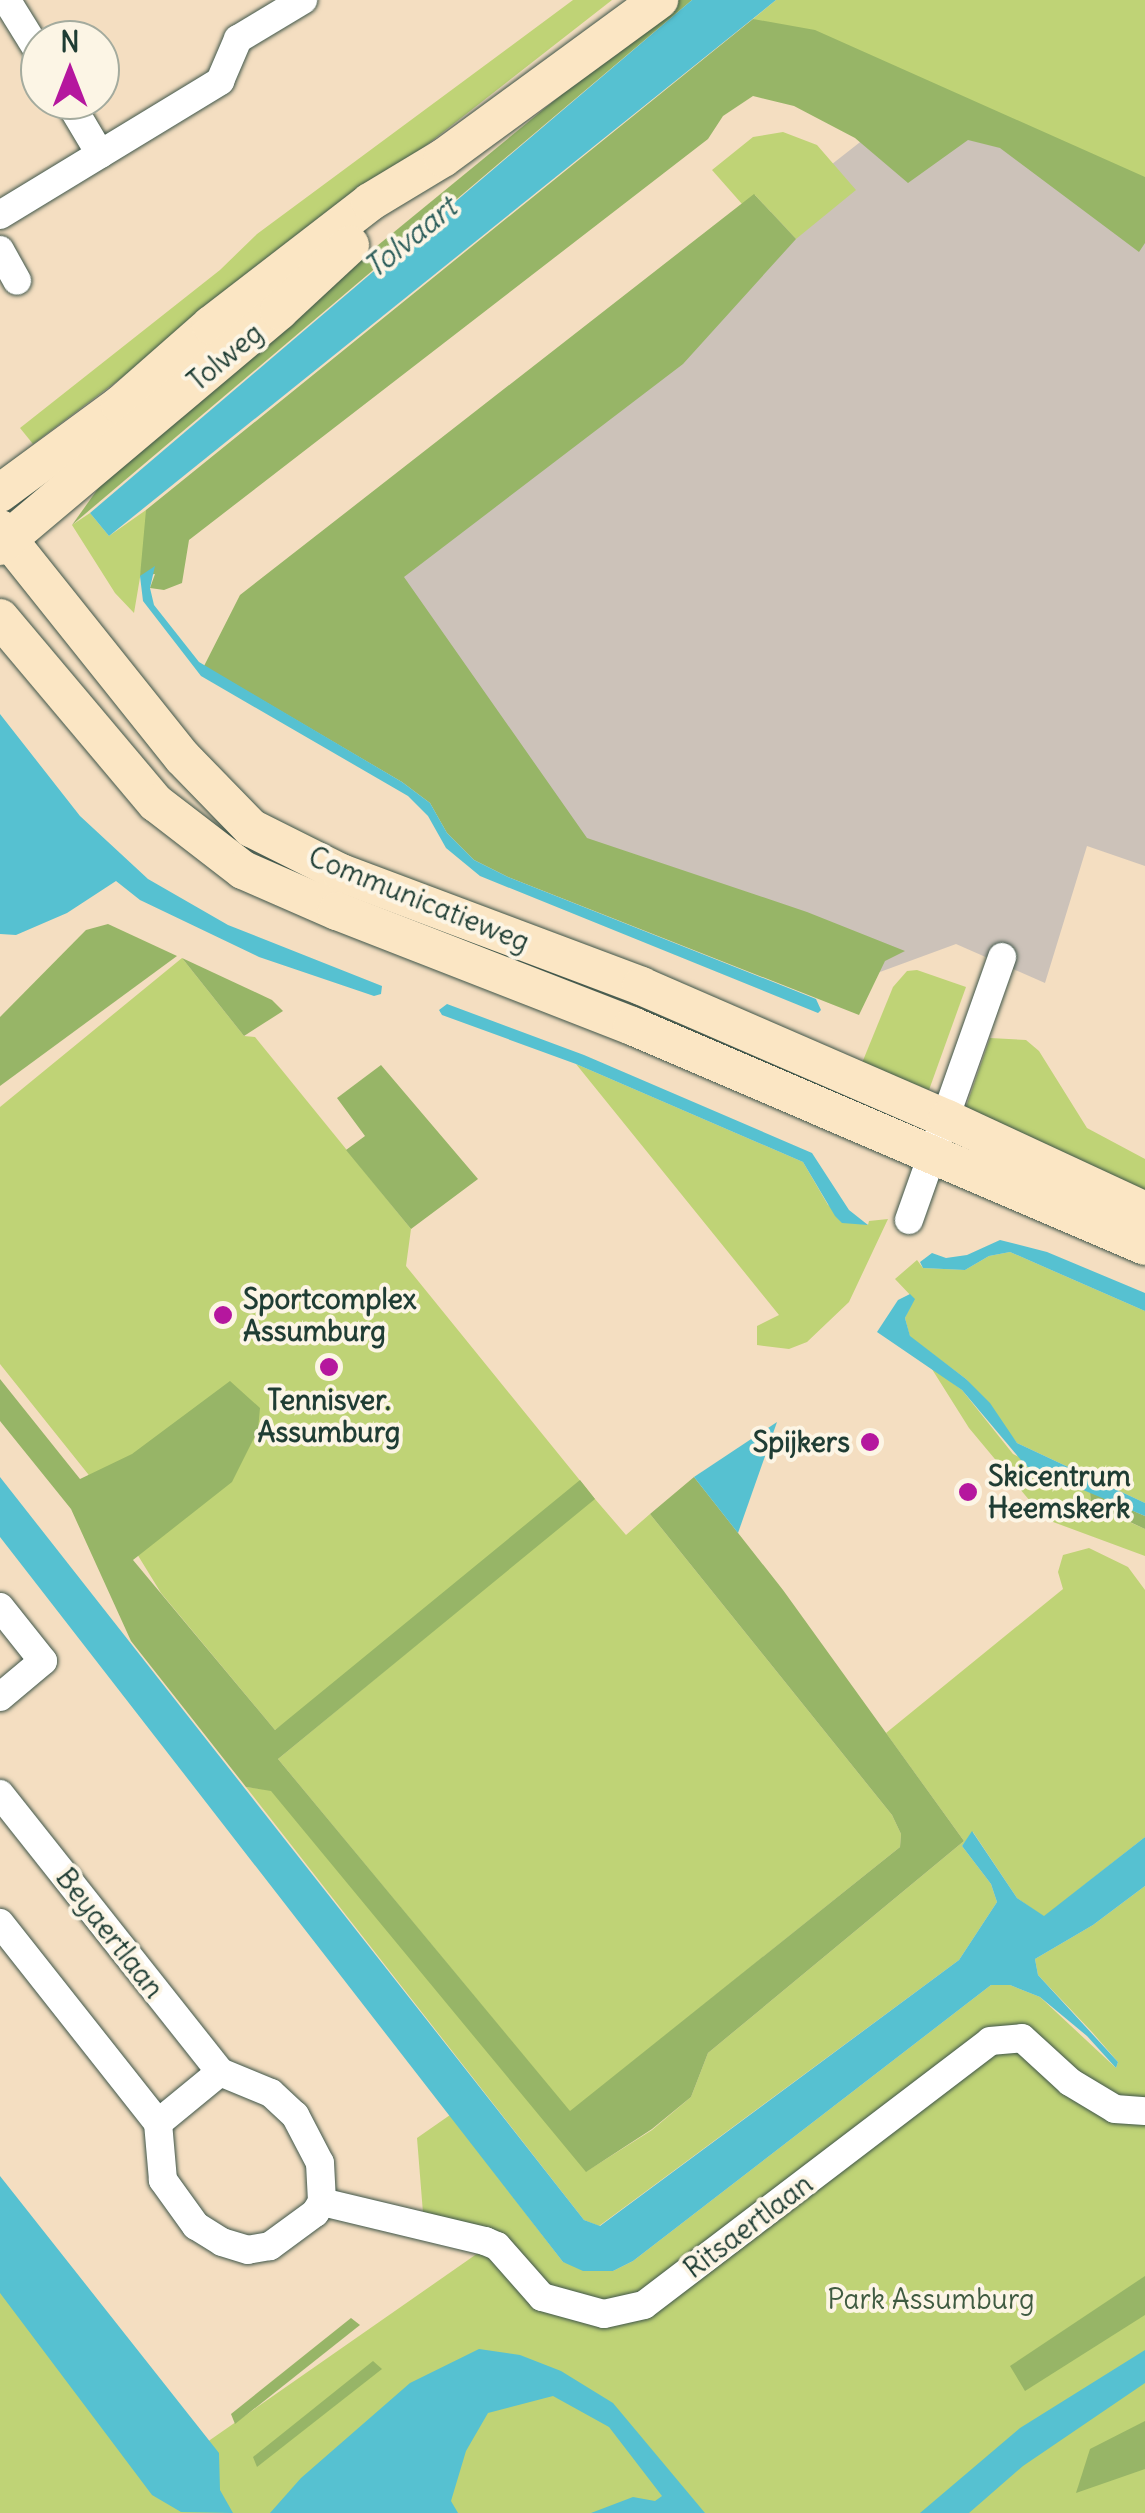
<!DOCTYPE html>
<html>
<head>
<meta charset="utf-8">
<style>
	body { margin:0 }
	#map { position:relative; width:1145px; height:2513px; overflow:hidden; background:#f4dec1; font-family:Delius,sans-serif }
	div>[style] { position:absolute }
	.industrial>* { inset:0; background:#ccc2b9 }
	.green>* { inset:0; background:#bfd376 }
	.forest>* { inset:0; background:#97b567 }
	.water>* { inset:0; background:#56c1d1 }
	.roads { filter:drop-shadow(0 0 2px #3f5549) drop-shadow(0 0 2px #3f5549) }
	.minor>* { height:28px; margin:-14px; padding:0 14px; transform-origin:14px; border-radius:14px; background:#fff }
	.secondary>* { height:38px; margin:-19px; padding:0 19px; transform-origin:19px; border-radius:19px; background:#fbe6c4 }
	.dots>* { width:28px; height:28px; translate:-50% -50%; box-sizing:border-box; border:5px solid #fcf5e5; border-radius:50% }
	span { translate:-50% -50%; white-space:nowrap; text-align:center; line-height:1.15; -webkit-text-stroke:8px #fcf5e5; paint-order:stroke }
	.street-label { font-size:28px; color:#1f3d34 }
	.poi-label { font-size:28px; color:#1f3d34; font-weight:700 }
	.left { translate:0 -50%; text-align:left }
	.right { translate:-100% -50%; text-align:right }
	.park-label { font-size:28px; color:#3f5b41 }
	.water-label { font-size:30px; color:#2d5e5b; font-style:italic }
	.north { position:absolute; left:20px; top:20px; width:100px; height:100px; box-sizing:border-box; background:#fcf5e5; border:2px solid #a4ab9e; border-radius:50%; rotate:0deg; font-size:28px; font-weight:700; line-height:40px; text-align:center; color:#1f3d34 }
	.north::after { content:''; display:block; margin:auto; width:35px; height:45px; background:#b5179e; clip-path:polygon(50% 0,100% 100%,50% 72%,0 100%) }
</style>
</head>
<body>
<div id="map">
	<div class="industrial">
		<i style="clip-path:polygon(924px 92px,1145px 184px,1145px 866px,1087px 846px,1045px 983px,956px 944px,850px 983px,503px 850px,301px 580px)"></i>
	</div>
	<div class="green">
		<i style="clip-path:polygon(573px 0,612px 0,295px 248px,33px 444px,20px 428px,220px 270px,257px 234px)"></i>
		<i style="clip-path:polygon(776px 0,1145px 0,1145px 204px,753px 19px)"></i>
		<i style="clip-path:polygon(783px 132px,817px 145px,856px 190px,796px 239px,755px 195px,742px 204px,712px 170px,753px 137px)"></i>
		<i style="clip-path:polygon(146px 510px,146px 542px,134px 613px,115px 593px,72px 525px,90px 513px,109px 536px)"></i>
		<i style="clip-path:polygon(182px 958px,244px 1036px,255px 1037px,411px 1229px,406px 1266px,595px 1499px,626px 1535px,650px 1514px,892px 1815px,901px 1834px,900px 1847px,570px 2112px,278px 1759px,576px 1513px,275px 1730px,161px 1593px,88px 1474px,0 1364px,0 1107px)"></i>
		<i style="clip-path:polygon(917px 970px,966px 987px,929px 1090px,862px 1063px,893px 987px,907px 971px)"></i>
		<i style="clip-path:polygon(990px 1038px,1026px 1040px,1039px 1051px,1087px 1128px,1145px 1159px,1145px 1191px,966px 1107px)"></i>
		<i style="clip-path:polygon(576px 1064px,803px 1162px,828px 1205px,868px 1225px,869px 1221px,888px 1219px,849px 1302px,807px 1342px,789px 1349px,757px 1345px,757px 1326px,779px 1315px)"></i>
		<i style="clip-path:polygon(1010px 1252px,1145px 1311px,1145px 1503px,1017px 1443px,966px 1379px,910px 1337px,905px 1318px,914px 1299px,895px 1279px,917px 1260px,923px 1268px,965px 1270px,989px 1256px)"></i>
		<i style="clip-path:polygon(930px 1366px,962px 1390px,1013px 1454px,1090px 1492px,1091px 1505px,1145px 1529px,1145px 1556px,1045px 1519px,969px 1428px)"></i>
		<i style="clip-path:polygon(1089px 1548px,1128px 1567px,1145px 1590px,1145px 1837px,1044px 1917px,1017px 1898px,973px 1832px,962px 1846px,991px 1884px,997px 1902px,959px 1960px,599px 2226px,584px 2220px,246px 1787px,271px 1790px,587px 2171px,652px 2130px,691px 2097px,708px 2053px,964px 1841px,886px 1733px,1063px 1589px,1058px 1572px,1063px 1555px)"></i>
		<i style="clip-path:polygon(1145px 1886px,1145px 2513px,0 2513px,0 2285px,152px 2494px,210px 2440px,501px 2237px,423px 2213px,417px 2138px,450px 2115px,563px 2262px,613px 2271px,633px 2261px,991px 1985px,1010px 1985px,1040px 1997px,1116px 2068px,1118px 2062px,1092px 2032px,1038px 1975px,1035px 1959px,1093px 1925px)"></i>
	</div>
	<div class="forest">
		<i style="clip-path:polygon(677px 0,692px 0,72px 525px,122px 455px)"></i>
		<i style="clip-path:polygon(753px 19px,815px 30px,1145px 177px,1145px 243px,1139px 252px,1000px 148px,968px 140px,908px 183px,855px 138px,794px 106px,753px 96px,723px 116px,708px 139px,189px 540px,182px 583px,164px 590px,150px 588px,155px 574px,140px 576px,146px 510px)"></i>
		<i style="clip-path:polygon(754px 194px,796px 239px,683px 364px,404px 577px,587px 838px,807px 912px,905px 951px,885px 961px,859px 1015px,508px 877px,474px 860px,447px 833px,430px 803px,402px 782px,204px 666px,240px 595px)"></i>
		<i style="clip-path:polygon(108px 924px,177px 956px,0 1086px,0 1017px,86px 930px)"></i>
		<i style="clip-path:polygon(182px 958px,272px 1000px,283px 1011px,244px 1036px)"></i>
		<i style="clip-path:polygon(381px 1065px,478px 1179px,411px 1229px,346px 1150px,365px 1136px,337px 1098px)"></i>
		<i style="clip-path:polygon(0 1379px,80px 1479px,132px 1454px,230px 1381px,260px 1408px,258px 1430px,232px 1482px,133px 1560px,275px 1730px,580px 1480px,595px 1499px,278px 1759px,570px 2111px,900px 1847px,901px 1834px,892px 1815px,650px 1514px,694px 1477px,783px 1590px,964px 1841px,708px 2053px,691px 2097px,652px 2129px,586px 2172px,271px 1791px,246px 1787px,131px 1641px,71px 1509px,0 1421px)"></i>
		<i style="clip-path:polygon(1090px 1492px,1145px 1516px,1145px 1529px,1091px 1504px)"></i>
		<i style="clip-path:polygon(1145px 2276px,1145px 2315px,1025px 2391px,1010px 2366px)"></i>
		<i style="clip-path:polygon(351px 2318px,360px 2325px,235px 2424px,231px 2414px)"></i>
		<i style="clip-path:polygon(373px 2361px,382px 2369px,257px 2467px,253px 2457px)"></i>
		<i style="clip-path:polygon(1145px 2421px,1145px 2469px,1076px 2493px,1090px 2449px)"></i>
	</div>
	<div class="water">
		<i style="clip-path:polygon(692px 0,776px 0,109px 536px,90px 513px)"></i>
		<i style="clip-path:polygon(155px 566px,150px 588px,154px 605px,199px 662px,402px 782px,430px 803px,447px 833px,474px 860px,508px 877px,816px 999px,821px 1010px,818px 1013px,480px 876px,446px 848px,428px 816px,408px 796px,201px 676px,143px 601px,140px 576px)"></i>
		<i style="clip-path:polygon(0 714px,80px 816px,148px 879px,228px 925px,382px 986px,381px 994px,374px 996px,259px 957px,140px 900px,116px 881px,67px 913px,16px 935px,0 934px)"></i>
		<i style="clip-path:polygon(447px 1004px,584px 1055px,812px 1153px,849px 1210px,868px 1225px,842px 1223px,835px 1216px,803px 1162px,576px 1064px,442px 1015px,439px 1010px)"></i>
		<i style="clip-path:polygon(1000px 1240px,1047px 1252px,1145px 1293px,1145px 1311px,1010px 1252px,989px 1256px,965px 1270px,923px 1268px,920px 1262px,932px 1253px,946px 1258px,967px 1255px)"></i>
		<i style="clip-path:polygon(910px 1294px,915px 1299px,905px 1318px,910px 1336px,966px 1379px,990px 1403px,1017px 1443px,1145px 1503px,1145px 1516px,1026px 1466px,962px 1390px,877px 1332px,898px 1300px)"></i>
		<i style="clip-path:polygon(777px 1422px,738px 1533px,694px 1477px)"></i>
		<i style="clip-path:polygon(0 1477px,584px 2220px,600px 2226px,959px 1960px,997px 1902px,991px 1884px,962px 1846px,972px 1831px,1017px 1898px,1044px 1916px,1145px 1837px,1145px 1886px,1093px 1925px,1035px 1959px,1038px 1975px,1118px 2062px,1116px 2068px,1087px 2036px,1040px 1997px,1010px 1985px,991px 1985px,633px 2261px,613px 2271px,583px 2271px,563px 2262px,0 1537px)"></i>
		<i style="clip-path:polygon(0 2176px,219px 2453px,220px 2490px,233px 2513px,181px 2512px,152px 2495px,0 2293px)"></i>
		<i style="clip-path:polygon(479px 2349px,520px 2355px,561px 2371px,613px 2403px,705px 2513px,591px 2513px,633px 2497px,655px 2501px,662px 2496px,609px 2427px,553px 2396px,488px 2413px,466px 2451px,451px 2501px,458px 2513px,270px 2513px,301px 2478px,410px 2383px)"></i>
		<i style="clip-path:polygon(1145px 2350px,1145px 2383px,1023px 2466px,969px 2513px,920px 2513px,1020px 2428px)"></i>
	</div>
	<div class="roads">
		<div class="minor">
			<i style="left:9px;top:4px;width:59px;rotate:58.2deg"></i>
			<i style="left:68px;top:100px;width:63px;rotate:59.3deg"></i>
			<i style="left:0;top:215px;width:258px;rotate:-31.3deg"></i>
			<i style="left:220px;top:81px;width:46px;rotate:-66.8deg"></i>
			<i style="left:238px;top:39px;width:76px;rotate:-31deg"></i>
			<i style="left:0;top:250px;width:35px;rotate:61deg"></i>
			<i style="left:909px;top:1220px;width:279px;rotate:-70.5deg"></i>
			<i style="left:0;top:1607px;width:69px;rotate:51.5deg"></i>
			<i style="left:43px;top:1661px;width:56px;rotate:140.1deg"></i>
			<i style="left:0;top:1794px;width:355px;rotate:51.6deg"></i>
			<i style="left:220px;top:2072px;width:55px;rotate:22.4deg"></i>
			<i style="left:271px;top:2093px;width:33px;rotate:43deg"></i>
			<i style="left:295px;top:2115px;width:54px;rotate:62.5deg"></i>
			<i style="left:320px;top:2163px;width:39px;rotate:87deg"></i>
			<i style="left:322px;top:2202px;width:13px;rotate:122deg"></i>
			<i style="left:315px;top:2213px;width:56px;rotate:143.7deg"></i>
			<i style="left:270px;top:2246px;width:22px;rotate:170deg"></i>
			<i style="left:248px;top:2250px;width:27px;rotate:-163deg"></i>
			<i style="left:222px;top:2242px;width:31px;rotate:-148deg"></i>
			<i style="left:196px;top:2226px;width:57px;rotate:-125.7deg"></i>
			<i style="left:163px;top:2180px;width:57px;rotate:-95deg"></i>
			<i style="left:158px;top:2123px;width:255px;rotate:-128.3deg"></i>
			<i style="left:158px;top:2123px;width:80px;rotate:-39.4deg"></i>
			<i style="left:322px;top:2202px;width:168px;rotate:13.5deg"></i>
			<i style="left:485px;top:2241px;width:13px;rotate:23deg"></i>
			<i style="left:497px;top:2246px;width:68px;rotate:48.6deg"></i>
			<i style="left:542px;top:2297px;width:64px;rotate:15.3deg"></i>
			<i style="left:604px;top:2314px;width:41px;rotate:-12.7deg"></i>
			<i style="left:644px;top:2305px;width:435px;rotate:-37.3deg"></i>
			<i style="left:990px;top:2041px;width:32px;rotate:-5deg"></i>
			<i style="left:1022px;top:2038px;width:65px;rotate:42.5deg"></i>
			<i style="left:1070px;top:2082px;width:52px;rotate:31deg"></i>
			<i style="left:1115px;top:2109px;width:30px;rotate:4deg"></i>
		</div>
		<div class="secondary">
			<i style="left:0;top:493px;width:149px;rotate:-36.3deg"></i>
			<i style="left:120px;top:405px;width:121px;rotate:-41.3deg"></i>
			<i style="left:211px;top:325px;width:201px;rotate:-37.7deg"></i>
			<i style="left:370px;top:202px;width:85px;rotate:-31.1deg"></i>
			<i style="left:443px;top:158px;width:268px;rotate:-36.2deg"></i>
			<i style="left:0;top:529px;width:293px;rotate:51.4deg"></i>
			<i style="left:183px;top:758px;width:98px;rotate:45.8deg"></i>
			<i style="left:251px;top:828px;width:101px;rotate:26.6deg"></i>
			<i style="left:341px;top:873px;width:321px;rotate:20.6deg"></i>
			<i style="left:641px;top:986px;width:334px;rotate:23.5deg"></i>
			<i style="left:947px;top:1119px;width:218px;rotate:24.9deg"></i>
			<i style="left:0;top:546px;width:365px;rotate:-40.1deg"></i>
			<i style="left:279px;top:311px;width:97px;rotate:-42.9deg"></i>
			<i style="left:0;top:618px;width:242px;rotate:49.9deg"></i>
			<i style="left:156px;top:803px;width:110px;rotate:37.6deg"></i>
			<i style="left:243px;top:870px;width:103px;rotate:23.6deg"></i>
			<i style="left:337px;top:911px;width:317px;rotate:21.3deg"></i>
			<i style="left:632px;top:1026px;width:558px;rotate:23.21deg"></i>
		</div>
	</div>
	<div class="dots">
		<i style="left:223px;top:1315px;background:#b5179e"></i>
		<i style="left:329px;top:1367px;background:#b5179e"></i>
		<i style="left:870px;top:1442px;background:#b5179e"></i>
		<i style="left:968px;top:1492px;background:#b5179e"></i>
	</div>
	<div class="street-label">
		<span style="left:225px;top:357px;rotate:-40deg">Tolweg</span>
		<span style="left:419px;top:899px;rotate:22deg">Communicatieweg</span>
		<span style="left:110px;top:1933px;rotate:52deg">Beyaertlaan</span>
		<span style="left:748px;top:2226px;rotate:-37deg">Ritsaertlaan</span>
	</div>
	<div class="poi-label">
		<span class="left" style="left:243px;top:1315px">Sportcomplex<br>Assumburg</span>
		<span style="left:329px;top:1416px">Tennisver.<br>Assumburg</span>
		<span class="right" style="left:850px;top:1442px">Spijkers</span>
		<span class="left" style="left:988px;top:1492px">Skicentrum<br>Heemskerk</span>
	</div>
	<div class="park-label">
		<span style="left:931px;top:2299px">Park Assumburg</span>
	</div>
	<div class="water-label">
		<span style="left:410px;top:237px;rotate:-39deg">Tolvaart</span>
	</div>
	<div class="north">N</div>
</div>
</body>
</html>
